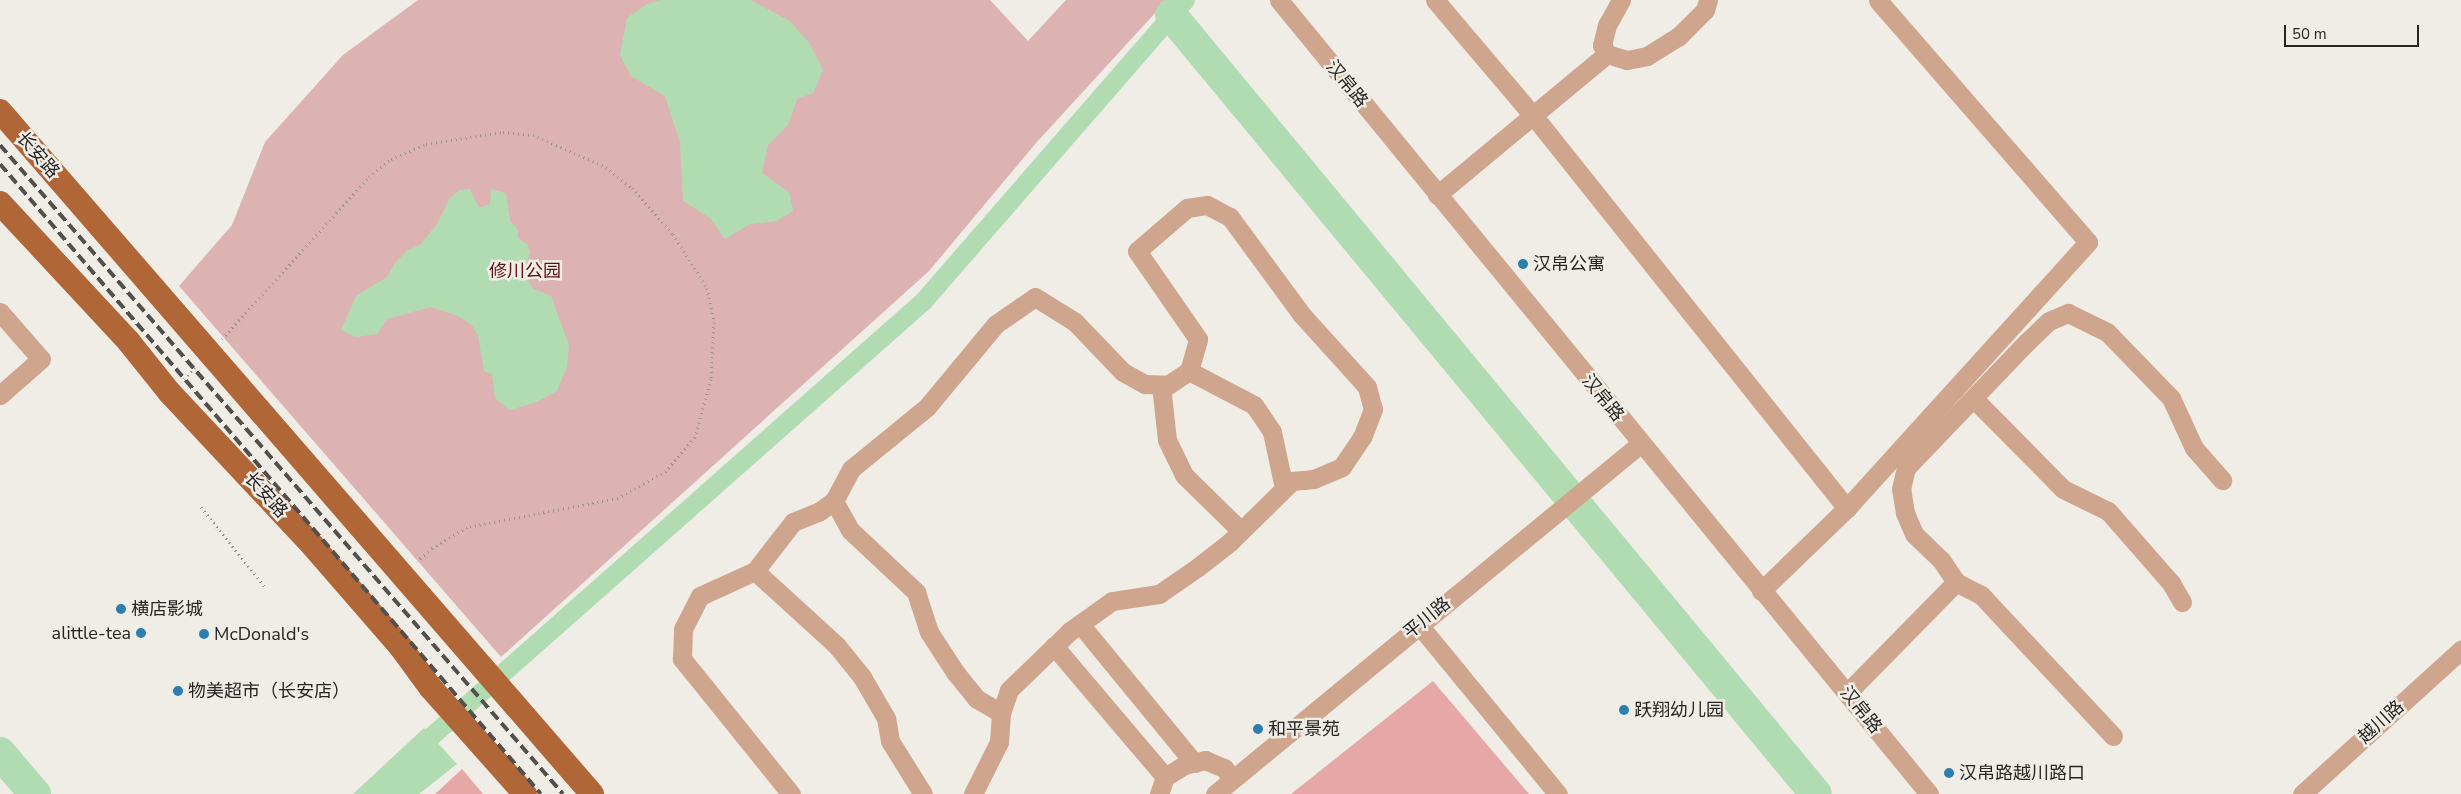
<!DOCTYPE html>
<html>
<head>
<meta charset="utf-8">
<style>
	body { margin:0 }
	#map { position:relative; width:2461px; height:794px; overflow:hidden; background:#f0ede7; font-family:"Nunito Sans","Noto Sans SC",sans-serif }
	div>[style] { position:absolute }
	.green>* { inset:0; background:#dcb3b2 }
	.forest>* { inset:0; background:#e6a8a7 }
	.water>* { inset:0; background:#b1dcb2 }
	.canal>* { height:19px; margin:-9.5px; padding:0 9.5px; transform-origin:9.5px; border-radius:9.5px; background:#b1dcb2 }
	.river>* { height:32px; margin:-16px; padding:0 16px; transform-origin:16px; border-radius:16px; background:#b1dcb2 }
	.path>* { height:3px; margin-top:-1.5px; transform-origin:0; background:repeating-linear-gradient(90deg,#979490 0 1px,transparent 0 5px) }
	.minor>* { height:19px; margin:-9.5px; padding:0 9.5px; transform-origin:9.5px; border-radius:9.5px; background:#cfa58d }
	.major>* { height:24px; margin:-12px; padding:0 12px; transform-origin:12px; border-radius:12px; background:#b06636 }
	.rail>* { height:4px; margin-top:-2px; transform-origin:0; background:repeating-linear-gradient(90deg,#52504d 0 10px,transparent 0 15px) }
	.dots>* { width:14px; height:14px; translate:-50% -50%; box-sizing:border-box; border:2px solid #f0ede7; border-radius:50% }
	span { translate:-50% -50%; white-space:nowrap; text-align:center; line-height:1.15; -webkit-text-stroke:5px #f0ede7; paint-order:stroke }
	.street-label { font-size:18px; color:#272523 }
	.poi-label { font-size:18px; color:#272523 }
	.left { translate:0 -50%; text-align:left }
	.right { translate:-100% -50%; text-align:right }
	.park-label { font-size:18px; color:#5b131a }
	.scale { position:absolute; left:2284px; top:25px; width:135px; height:22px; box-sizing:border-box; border:2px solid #272523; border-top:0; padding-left:6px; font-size:15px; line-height:18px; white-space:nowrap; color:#272523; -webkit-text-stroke:4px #f0ede7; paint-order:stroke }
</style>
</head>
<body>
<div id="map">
	<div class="green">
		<i style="clip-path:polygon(418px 0,990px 0,1028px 41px,1066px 0,1167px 0,1036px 143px,929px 271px,501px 657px,179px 286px,232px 225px,265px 142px,343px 55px)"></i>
	</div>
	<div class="forest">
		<i style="clip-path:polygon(1433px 681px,1529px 794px,1291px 794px)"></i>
		<i style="clip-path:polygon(462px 769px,483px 794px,435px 794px)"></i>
	</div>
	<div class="water">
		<i style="clip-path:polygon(660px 0,750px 0,790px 21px,810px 44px,823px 70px,813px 93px,797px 99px,788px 125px,768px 145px,762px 173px,789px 192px,793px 211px,777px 221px,750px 224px,725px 239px,710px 218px,683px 201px,680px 143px,665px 96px,631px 76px,620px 55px,627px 18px,647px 4px)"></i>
		<i style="clip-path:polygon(470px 189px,479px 208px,490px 204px,491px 189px,506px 193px,510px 220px,518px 230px,518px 238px,527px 244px,530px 252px,525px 274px,532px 288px,551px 296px,569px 345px,567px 367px,557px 391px,534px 403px,510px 410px,495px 398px,492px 374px,484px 371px,478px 336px,472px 325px,458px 316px,431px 307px,387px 319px,377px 334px,356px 337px,341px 330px,356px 296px,387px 277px,395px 263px,408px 250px,420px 245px,437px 224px,450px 198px,460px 190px)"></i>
		<i style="clip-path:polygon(424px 728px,457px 764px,419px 794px,353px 794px)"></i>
	</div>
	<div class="canal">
		<i style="left:413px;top:752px;width:681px;rotate:-41.49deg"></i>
		<i style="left:923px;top:301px;width:399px;rotate:-49deg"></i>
	</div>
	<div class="river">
		<i style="left:1171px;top:15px;width:1011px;rotate:50.38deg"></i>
		<i style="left:0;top:753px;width:54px;rotate:49.5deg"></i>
	</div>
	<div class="path">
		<i style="left:222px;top:339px;width:219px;rotate:-47.8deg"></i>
		<i style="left:369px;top:177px;width:28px;rotate:-39deg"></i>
		<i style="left:391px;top:159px;width:38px;rotate:-23deg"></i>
		<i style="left:426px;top:144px;width:78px;rotate:-8.9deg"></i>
		<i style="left:503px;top:132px;width:30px;rotate:6deg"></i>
		<i style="left:533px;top:135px;width:80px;rotate:23.7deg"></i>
		<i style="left:606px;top:167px;width:33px;rotate:39deg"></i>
		<i style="left:632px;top:188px;width:62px;rotate:48.3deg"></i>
		<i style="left:673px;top:234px;width:64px;rotate:57.8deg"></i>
		<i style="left:707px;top:288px;width:35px;rotate:78deg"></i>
		<i style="left:714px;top:322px;width:57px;rotate:93deg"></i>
		<i style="left:711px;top:379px;width:60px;rotate:105.4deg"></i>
		<i style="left:695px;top:437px;width:45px;rotate:130.5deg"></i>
		<i style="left:666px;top:471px;width:55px;rotate:150.6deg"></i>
		<i style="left:618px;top:498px;width:154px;rotate:169.1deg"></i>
		<i style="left:467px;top:527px;width:41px;rotate:149deg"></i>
		<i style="left:432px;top:548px;width:20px;rotate:139deg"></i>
		<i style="left:184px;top:379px;width:16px;rotate:-47deg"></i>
		<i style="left:201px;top:507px;width:104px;rotate:51.3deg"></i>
	</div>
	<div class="minor">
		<i style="left:1279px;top:0;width:1026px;rotate:50.69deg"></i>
		<i style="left:1435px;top:0;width:162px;rotate:49.7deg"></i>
		<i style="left:1540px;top:124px;width:492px;rotate:51.4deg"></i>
		<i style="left:1621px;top:0;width:29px;rotate:119deg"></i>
		<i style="left:1607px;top:25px;width:21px;rotate:104deg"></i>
		<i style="left:1602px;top:45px;width:10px;rotate:61deg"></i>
		<i style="left:1607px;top:54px;width:21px;rotate:17deg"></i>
		<i style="left:1627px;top:60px;width:20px;rotate:-11deg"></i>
		<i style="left:1647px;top:56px;width:36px;rotate:-32deg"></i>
		<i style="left:1678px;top:37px;width:38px;rotate:-45deg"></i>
		<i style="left:1705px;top:10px;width:10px;rotate:-73deg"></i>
		<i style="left:1437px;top:195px;width:221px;rotate:-39.7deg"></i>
		<i style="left:0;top:312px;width:62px;rotate:48.9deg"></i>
		<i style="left:41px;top:359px;width:55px;rotate:138.7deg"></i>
		<i style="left:1189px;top:371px;width:73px;rotate:27.6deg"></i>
		<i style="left:1254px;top:405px;width:32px;rotate:56deg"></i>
		<i style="left:1272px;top:432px;width:57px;rotate:77.9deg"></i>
		<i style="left:1161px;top:385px;width:55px;rotate:83.8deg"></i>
		<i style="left:1167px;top:440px;width:39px;rotate:64deg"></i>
		<i style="left:1184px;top:475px;width:80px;rotate:44.5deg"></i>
		<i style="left:1975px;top:400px;width:125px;rotate:45.3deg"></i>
		<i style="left:2063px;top:489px;width:50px;rotate:26.1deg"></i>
		<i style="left:2108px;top:511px;width:96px;rotate:48.8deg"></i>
		<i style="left:2171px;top:583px;width:22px;rotate:60deg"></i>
		<i style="left:834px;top:501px;width:33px;rotate:61deg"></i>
		<i style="left:850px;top:530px;width:91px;rotate:43.2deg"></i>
		<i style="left:916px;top:592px;width:42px;rotate:72deg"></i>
		<i style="left:929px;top:632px;width:48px;rotate:57deg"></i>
		<i style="left:955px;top:672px;width:35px;rotate:51deg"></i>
		<i style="left:977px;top:699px;width:28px;rotate:30deg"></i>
		<i style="left:755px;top:571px;width:111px;rotate:42.4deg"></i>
		<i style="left:837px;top:646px;width:40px;rotate:51deg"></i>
		<i style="left:862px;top:677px;width:48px;rotate:59.7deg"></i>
		<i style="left:886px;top:718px;width:23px;rotate:80deg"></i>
		<i style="left:890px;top:741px;width:62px;rotate:58.1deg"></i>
		<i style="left:1761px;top:591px;width:120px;rotate:-44deg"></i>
		<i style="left:1847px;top:508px;width:359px;rotate:-47.8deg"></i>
		<i style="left:2088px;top:242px;width:320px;rotate:-131deg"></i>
		<i style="left:1080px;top:624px;width:180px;rotate:50.6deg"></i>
		<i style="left:1419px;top:625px;width:219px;rotate:50.6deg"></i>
		<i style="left:1054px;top:646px;width:172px;rotate:49.7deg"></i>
		<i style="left:1847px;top:693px;width:156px;rotate:-45.5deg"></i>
		<i style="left:2113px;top:736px;width:193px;rotate:-133.1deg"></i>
		<i style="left:1981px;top:595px;width:28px;rotate:-153deg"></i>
		<i style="left:1956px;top:582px;width:27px;rotate:-124deg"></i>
		<i style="left:1941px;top:560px;width:37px;rotate:-136deg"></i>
		<i style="left:1914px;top:534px;width:23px;rotate:-113deg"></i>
		<i style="left:1905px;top:513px;width:24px;rotate:-99deg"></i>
		<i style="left:1901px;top:489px;width:22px;rotate:-77deg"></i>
		<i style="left:1906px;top:468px;width:175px;rotate:-46.2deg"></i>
		<i style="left:2027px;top:342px;width:30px;rotate:-44deg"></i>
		<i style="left:2049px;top:321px;width:21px;rotate:-23deg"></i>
		<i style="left:2068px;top:313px;width:43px;rotate:26deg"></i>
		<i style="left:2107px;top:332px;width:92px;rotate:45.9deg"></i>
		<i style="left:2171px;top:398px;width:55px;rotate:65.3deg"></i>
		<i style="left:2194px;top:448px;width:43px;rotate:48.8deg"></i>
		<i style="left:791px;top:794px;width:174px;rotate:-128.9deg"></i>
		<i style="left:682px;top:659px;width:30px;rotate:-88deg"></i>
		<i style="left:683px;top:629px;width:37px;rotate:-63deg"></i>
		<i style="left:700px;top:596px;width:60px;rotate:-24.4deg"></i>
		<i style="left:755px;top:571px;width:62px;rotate:-52.2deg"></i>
		<i style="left:793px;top:522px;width:29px;rotate:-22deg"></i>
		<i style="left:820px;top:511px;width:17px;rotate:-36deg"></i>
		<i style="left:834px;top:501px;width:36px;rotate:-62deg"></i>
		<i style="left:851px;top:469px;width:98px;rotate:-39.2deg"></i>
		<i style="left:927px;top:407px;width:108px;rotate:-50.3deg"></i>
		<i style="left:996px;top:324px;width:47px;rotate:-34.7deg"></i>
		<i style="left:1035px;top:297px;width:47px;rotate:32deg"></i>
		<i style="left:1075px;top:322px;width:69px;rotate:46.2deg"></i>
		<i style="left:1123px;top:372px;width:25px;rotate:29deg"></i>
		<i style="left:1145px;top:384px;width:23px;rotate:2deg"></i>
		<i style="left:1168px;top:385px;width:25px;rotate:-34deg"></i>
		<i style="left:1189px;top:371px;width:33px;rotate:-74deg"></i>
		<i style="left:1198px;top:339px;width:107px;rotate:-124.7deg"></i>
		<i style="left:1137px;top:251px;width:66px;rotate:-40.7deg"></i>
		<i style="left:1187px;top:208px;width:20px;rotate:-9deg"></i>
		<i style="left:1207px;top:205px;width:26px;rotate:28deg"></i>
		<i style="left:1230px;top:217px;width:122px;rotate:53.7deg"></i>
		<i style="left:1302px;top:315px;width:97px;rotate:47.9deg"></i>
		<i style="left:1367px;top:387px;width:23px;rotate:75deg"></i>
		<i style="left:1373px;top:409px;width:30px;rotate:111deg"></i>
		<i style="left:1362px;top:437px;width:36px;rotate:124deg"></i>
		<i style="left:1342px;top:467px;width:30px;rotate:157deg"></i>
		<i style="left:1314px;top:479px;width:22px;rotate:175deg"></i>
		<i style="left:1292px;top:481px;width:87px;rotate:135.5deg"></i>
		<i style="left:1230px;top:542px;width:41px;rotate:142deg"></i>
		<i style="left:1198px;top:567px;width:47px;rotate:145.3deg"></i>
		<i style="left:1159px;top:594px;width:48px;rotate:171.5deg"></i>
		<i style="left:1112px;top:601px;width:52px;rotate:144.5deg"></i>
		<i style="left:1070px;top:631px;width:85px;rotate:136deg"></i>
		<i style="left:1009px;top:690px;width:24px;rotate:109deg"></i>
		<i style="left:1001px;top:713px;width:29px;rotate:94deg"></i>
		<i style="left:999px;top:742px;width:58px;rotate:116.6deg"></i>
		<i style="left:1159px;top:794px;width:18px;rotate:-71deg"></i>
		<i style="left:1165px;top:777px;width:22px;rotate:-32deg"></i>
		<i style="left:1184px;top:765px;width:22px;rotate:-13deg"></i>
		<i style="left:1205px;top:760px;width:21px;rotate:23deg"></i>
		<i style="left:1224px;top:768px;width:14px;rotate:51deg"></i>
		<i style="left:1215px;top:794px;width:551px;rotate:-39.47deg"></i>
		<i style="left:2302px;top:794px;width:215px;rotate:-42.2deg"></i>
	</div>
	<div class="major">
		<i style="left:0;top:111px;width:904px;rotate:49.08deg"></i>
		<i style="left:0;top:203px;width:190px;rotate:47.1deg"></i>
		<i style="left:129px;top:342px;width:65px;rotate:51.2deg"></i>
		<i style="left:170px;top:393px;width:209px;rotate:46.9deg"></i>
		<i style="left:313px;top:546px;width:133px;rotate:49deg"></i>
		<i style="left:400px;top:646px;width:51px;rotate:53.8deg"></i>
		<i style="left:430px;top:687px;width:143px;rotate:48.4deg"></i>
	</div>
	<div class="rail">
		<i style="left:0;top:145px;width:859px;rotate:49.06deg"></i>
		<i style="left:0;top:164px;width:830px;rotate:49.35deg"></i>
	</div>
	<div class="dots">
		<i style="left:1523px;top:264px;background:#2c7eaf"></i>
		<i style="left:121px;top:609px;background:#2c7eaf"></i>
		<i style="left:141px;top:633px;background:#2c7eaf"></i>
		<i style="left:204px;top:634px;background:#2c7eaf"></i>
		<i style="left:178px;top:691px;background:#2c7eaf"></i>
		<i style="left:1624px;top:710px;background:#2c7eaf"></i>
		<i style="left:1258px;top:729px;background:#2c7eaf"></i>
		<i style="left:1949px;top:773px;background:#2c7eaf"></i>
	</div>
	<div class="street-label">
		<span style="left:1347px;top:84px;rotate:51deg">汉帛路</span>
		<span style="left:38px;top:155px;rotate:49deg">长安路</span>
		<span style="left:1603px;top:398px;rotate:51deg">汉帛路</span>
		<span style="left:266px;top:495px;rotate:48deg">长安路</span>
		<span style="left:1427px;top:618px;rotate:-39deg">平川路</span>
		<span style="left:1861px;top:710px;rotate:51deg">汉帛路</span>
		<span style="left:2381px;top:722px;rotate:-42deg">越川路</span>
	</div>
	<div class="poi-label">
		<span class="left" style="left:1533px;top:264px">汉帛公寓</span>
		<span class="left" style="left:131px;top:609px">横店影城</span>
		<span class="right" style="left:131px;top:633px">alittle-tea</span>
		<span class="left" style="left:214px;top:634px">McDonald's</span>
		<span class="left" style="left:188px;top:691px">物美超市（长安店）</span>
		<span class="left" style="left:1634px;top:710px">跃翔幼儿园</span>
		<span class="left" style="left:1268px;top:729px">和平景苑</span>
		<span class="left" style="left:1959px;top:773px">汉帛路越川路口</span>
	</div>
	<div class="park-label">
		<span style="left:525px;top:271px">修川公园</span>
	</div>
	<div class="scale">50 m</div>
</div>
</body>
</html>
